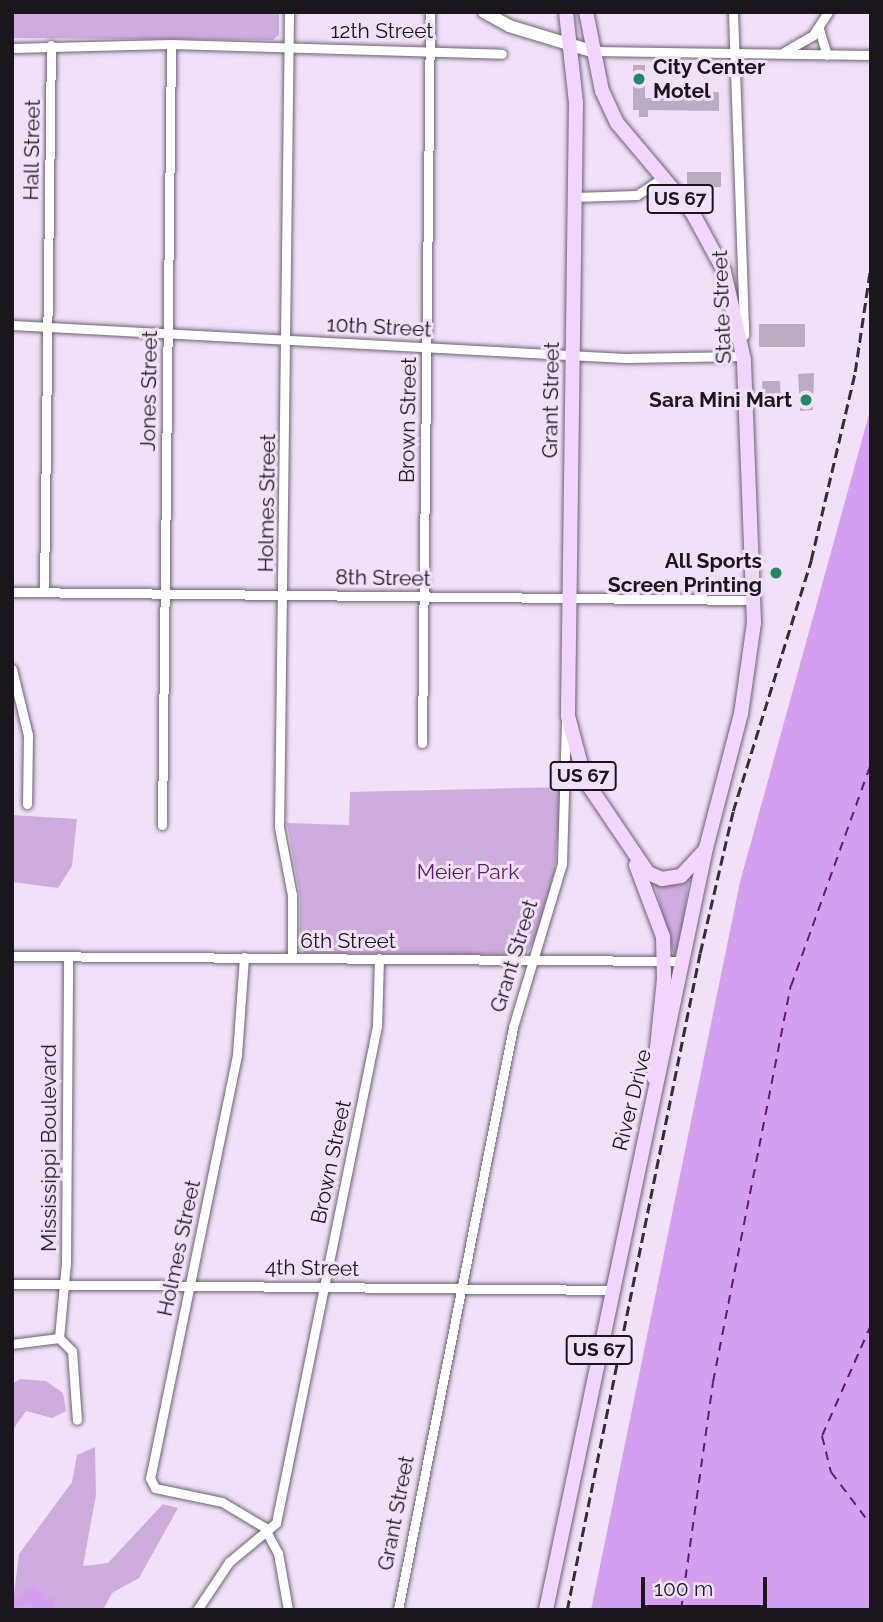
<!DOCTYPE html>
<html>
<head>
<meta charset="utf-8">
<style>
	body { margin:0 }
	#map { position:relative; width:883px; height:1622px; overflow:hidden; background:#f0e1f8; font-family:Raleway,sans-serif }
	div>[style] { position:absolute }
	.green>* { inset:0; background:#ceadde }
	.water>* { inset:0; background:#d59fef }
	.ferry>* { height:2px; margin-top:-1px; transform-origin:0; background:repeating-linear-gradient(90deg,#5e1b79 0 9px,transparent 0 16px) }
	.building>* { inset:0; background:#baacc1 }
	.roads { filter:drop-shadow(0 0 2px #6f6175) drop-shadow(0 0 2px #6f6175) }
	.street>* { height:9px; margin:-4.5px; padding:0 4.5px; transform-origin:4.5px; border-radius:4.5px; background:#fff }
	.secondary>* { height:12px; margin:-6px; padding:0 6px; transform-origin:6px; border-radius:6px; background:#fff }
	.primary>* { height:14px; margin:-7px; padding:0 7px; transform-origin:7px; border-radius:7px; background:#f1d5fe }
	.rail>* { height:2.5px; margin-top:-1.25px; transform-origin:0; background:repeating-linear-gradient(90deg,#342e38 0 10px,transparent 0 15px) }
	.dots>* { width:19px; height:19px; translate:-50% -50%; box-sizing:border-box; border:4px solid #f0e1f8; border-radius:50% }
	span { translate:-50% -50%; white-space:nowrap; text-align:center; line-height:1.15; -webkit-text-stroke:6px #f0e1f8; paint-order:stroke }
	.shield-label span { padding:2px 5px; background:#f0e1f8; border:2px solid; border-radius:5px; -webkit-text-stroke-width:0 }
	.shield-label { font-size:19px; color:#1b161e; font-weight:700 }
	.street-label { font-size:21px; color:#1b161e }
	.poi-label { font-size:21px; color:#1b161e; font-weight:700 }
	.left { translate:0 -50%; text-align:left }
	.right { translate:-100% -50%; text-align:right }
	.park-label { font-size:21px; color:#5d1977 }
	.frame { position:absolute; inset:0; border:14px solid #1b161e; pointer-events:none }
	.scale { position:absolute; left:641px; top:1577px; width:126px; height:32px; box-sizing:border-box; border:4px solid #1b161e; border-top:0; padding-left:9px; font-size:21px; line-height:24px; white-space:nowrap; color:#1b161e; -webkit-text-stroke:5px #f0e1f8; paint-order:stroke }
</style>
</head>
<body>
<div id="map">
	<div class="green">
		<i style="clip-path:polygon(12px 12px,279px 12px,279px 35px,273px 40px,12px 38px)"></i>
		<i style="clip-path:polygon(562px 787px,555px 869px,538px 934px,526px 955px,305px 953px,300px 948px,300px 896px,287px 823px,349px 825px,350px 792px)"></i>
		<i style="clip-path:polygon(12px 815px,77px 819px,72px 866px,58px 888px,12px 882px)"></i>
		<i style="clip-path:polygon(689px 876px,682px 939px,674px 957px,654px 881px)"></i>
		<i style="clip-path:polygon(20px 1379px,46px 1381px,63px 1393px,66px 1411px,52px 1418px,26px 1411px,12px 1431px,12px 1384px)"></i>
		<i style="clip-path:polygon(95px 1447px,96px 1495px,83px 1566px,108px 1563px,163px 1504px,178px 1508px,139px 1578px,112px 1593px,103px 1610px,12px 1610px,19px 1554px,72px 1482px,77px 1455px)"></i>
	</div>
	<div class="water">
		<i style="clip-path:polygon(871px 407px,871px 1610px,591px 1610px,740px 882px)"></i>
		<i style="clip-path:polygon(33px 1585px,55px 1601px,55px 1610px,13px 1605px,13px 1598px)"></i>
	</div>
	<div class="ferry">
		<i style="left:871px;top:1325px;width:121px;rotate:113.8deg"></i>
		<i style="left:822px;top:1436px;width:37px;rotate:76deg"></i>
		<i style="left:831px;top:1472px;width:66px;rotate:53deg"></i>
		<i style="left:681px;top:1610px;width:230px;rotate:-82deg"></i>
		<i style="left:713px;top:1382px;width:404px;rotate:-78.9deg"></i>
		<i style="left:791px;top:986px;width:236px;rotate:-70.2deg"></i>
	</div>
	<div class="building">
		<i style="clip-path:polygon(633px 65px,645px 65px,645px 98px,706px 99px,706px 92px,719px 92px,719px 111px,648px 110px,648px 117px,639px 117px,639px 110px,633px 110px)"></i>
		<i style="clip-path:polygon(687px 172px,721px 172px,721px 187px,687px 187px)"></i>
		<i style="clip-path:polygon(759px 324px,805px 324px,805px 347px,759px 347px)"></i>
		<i style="clip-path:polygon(814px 373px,813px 410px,800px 411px,798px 374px)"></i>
		<i style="clip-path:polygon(762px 381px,780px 381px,781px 403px,763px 404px)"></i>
	</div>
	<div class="roads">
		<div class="street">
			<i style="left:289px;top:12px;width:815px;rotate:90.7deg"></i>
			<i style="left:279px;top:827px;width:69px;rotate:79.2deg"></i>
			<i style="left:292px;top:895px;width:63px;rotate:90deg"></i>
			<i style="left:733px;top:12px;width:323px;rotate:88deg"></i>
			<i style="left:819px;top:29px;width:27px;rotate:73deg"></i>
			<i style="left:12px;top:48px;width:159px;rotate:-1.4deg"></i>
			<i style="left:171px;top:44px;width:331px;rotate:1.7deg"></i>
			<i style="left:592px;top:51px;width:279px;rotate:0.8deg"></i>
			<i style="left:784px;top:52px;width:34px;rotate:-30deg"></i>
			<i style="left:813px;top:35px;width:27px;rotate:-57deg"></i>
			<i style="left:574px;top:197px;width:63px;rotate:-1.8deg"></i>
			<i style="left:637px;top:195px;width:30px;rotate:-34deg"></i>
			<i style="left:12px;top:325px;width:614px;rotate:3.08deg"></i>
			<i style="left:625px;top:358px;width:119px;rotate:-1deg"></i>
			<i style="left:12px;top:592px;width:742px;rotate:0.62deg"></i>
			<i style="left:44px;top:592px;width:547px;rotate:-89.27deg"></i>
			<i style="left:12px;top:669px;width:68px;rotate:76.4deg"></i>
			<i style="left:28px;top:735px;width:69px;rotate:90.8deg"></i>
			<i style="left:422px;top:743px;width:731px;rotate:-89.37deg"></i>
			<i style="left:162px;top:825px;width:781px;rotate:-89.34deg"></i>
			<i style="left:12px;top:956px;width:672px;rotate:0.43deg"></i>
			<i style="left:244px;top:957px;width:98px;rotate:94.1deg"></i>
			<i style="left:237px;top:1055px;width:432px;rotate:101.6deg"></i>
			<i style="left:150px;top:1478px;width:11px;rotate:63deg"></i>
			<i style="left:155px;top:1488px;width:68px;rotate:11.8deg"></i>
			<i style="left:222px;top:1502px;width:49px;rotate:30.8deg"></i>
			<i style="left:264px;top:1527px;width:30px;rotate:62deg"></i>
			<i style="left:278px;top:1553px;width:58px;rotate:80deg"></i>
			<i style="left:12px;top:1284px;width:600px;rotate:0.57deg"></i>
			<i style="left:59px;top:1338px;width:76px;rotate:-84.7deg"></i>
			<i style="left:66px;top:1262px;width:306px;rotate:-89.6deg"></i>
			<i style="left:59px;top:1338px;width:18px;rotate:45deg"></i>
			<i style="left:72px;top:1351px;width:69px;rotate:85.9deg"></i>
			<i style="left:12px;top:1344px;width:47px;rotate:-7.3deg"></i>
			<i style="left:197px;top:1610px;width:58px;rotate:-56.3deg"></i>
			<i style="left:229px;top:1562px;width:61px;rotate:-39.7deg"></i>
			<i style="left:276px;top:1523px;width:507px;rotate:-78.51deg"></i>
			<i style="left:377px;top:1026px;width:68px;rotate:-88.3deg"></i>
			<i style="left:398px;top:1610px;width:594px;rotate:-78.84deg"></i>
			<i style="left:513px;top:1027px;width:170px;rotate:-73.3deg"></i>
			<i style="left:562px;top:864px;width:143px;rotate:-88.4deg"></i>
		</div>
		<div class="secondary">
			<i style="left:484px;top:12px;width:29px;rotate:29deg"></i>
			<i style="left:509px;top:26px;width:87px;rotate:16.8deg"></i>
		</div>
		<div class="primary">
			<i style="left:566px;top:12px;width:91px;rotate:83.7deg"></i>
			<i style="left:576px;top:102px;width:614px;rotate:90.75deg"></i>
			<i style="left:568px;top:716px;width:66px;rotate:75.1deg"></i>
			<i style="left:585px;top:780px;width:112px;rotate:55.9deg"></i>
			<i style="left:648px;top:873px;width:15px;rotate:23deg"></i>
			<i style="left:662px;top:879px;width:19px;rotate:-9deg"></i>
			<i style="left:681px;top:876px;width:33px;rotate:-47deg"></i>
			<i style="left:636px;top:865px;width:77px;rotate:69.4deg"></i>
			<i style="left:663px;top:937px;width:42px;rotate:88.6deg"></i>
			<i style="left:664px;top:979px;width:99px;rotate:95.8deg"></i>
			<i style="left:546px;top:1610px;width:779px;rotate:-78.14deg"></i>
			<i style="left:706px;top:848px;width:138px;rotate:-75.4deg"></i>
			<i style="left:741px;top:714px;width:92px;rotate:-81.9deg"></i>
			<i style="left:754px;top:623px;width:263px;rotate:-92.2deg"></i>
			<i style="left:744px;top:360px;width:91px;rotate:-102.7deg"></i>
			<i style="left:724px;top:271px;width:67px;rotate:-118.5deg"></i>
			<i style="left:692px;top:212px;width:116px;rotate:-130.1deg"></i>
			<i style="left:617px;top:123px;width:35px;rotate:-115deg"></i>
			<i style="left:602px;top:91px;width:81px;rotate:-101.4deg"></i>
		</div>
	</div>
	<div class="rail">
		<i style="left:567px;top:1610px;width:670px;rotate:-78.56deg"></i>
		<i style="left:700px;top:953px;width:146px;rotate:-76.9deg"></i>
		<i style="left:733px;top:811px;width:263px;rotate:-72.7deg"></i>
		<i style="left:811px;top:560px;width:193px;rotate:-76.8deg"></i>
		<i style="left:855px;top:372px;width:110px;rotate:-81.6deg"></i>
	</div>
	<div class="dots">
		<i style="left:639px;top:79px;background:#238965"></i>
		<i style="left:806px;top:400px;background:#238965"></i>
		<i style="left:776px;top:573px;background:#238965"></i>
	</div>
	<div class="shield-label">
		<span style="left:680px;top:199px">US 67</span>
		<span style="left:583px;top:776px">US 67</span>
		<span style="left:599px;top:1350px">US 67</span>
	</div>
	<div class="street-label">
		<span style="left:382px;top:31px">12th Street</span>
		<span style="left:32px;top:150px;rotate:-89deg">Hall Street</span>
		<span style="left:722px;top:307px;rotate:-92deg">State Street</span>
		<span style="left:379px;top:327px;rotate:3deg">10th Street</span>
		<span style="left:149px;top:391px;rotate:-89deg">Jones Street</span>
		<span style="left:551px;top:400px;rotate:-89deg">Grant Street</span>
		<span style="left:408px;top:420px;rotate:-89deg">Brown Street</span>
		<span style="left:267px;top:503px;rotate:-89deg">Holmes Street</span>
		<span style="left:383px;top:578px;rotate:1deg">8th Street</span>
		<span style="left:348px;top:941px">6th Street</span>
		<span style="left:514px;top:956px;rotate:-73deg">Grant Street</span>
		<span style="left:632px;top:1100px;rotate:-76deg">River Drive</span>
		<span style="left:49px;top:1148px;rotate:-90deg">Mississippi Boulevard</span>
		<span style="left:331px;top:1162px;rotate:-78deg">Brown Street</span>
		<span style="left:179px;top:1248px;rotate:-78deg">Holmes Street</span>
		<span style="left:312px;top:1268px;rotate:1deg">4th Street</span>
		<span style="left:396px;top:1513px;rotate:-79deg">Grant Street</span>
	</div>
	<div class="poi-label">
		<span class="left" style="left:653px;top:79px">City Center<br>Motel</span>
		<span class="right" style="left:792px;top:400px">Sara Mini Mart</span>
		<span class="right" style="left:762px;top:573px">All Sports<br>Screen Printing</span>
	</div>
	<div class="park-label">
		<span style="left:468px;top:872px">Meier Park</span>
	</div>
	<div class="frame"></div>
	<div class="scale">100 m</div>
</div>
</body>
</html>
